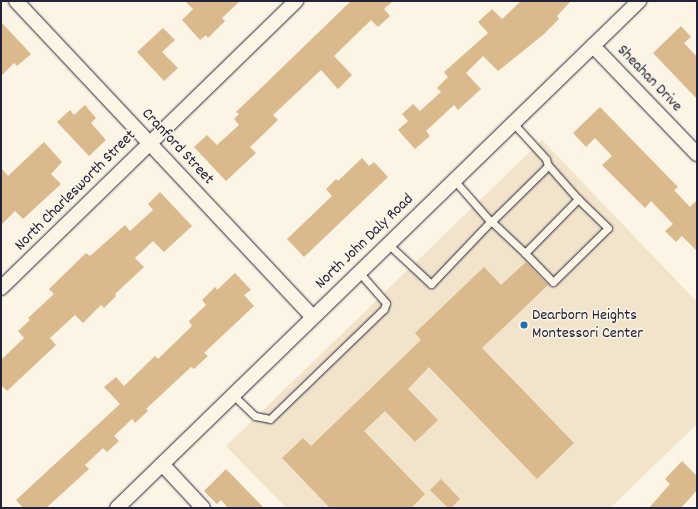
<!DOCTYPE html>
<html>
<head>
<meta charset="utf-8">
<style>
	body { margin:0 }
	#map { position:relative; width:698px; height:509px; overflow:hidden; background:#fcf5e5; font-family:Dekko,sans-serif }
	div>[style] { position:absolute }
	.built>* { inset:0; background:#f2e3cb }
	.building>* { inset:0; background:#dab98d }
	.roads { filter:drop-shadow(0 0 1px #22223b) drop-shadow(0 0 1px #22223b) }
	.service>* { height:7px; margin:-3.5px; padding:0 3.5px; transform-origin:3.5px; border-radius:3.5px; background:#fcf5e5 }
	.minor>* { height:14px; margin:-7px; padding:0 7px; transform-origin:7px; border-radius:7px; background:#fcf5e5 }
	.dots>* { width:11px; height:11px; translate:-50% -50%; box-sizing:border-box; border:2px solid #fcf5e5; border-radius:50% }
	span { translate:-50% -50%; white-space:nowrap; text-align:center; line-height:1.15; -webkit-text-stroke:3px #fcf5e5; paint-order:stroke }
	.street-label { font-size:16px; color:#22223b }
	.poi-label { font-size:16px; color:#22223b }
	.left { translate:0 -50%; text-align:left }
	.frame { position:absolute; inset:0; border:2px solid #22223b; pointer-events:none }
</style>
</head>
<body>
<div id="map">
	<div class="built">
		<i style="clip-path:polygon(542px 140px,697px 302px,697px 424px,610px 508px,286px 508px,226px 446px)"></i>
	</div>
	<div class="building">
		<i style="clip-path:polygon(185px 1px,240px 1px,222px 18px,225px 21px,208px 38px,206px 35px,200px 40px,182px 20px,193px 9px)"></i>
		<i style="clip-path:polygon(351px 1px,393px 1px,384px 9px,390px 16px,378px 27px,371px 20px,334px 56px,352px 75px,338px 89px,321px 70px,273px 115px,278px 120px,250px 147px,256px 153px,226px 181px,194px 147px,207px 135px,217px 145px,239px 125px,234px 119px,239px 114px,236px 112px)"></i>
		<i style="clip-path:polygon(521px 1px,571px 1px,557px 16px,559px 19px,543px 35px,498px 71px,483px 56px,466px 73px,481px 89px,458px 110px,454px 105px,426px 131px,430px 136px,415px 149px,398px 130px,408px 121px,402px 114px,413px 104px,420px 111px,441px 92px,437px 88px,448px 77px,444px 72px,488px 33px,478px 22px,492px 9px,502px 19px)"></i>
		<i style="clip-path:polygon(1px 22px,31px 54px,17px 66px,14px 63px,1px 76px)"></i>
		<i style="clip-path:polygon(681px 26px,691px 37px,684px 43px,697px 57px,697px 99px,653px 53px)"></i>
		<i style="clip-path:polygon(163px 28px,175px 40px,162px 52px,178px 68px,164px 81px,137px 52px)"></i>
		<i style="clip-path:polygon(85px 105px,96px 118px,91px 123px,106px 140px,89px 156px,57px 122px,70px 110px,74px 115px)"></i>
		<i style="clip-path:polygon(600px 107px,678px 187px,674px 190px,690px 207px,697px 200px,697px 251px,682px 236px,676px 242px,665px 231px,673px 224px,651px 201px,645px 208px,602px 165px,612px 156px,595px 138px,586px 147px,573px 133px)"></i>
		<i style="clip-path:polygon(44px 142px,62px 162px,51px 174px,61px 184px,23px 219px,15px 211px,1px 225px,1px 168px,8px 176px)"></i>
		<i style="clip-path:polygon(362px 158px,369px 166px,374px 162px,388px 177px,304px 257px,287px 239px,332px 196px,326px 189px,336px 179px,338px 181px)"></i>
		<i style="clip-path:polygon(160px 192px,192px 226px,164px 252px,153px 241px,135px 258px,144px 267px,115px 294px,116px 296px,104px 308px,101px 305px,83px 323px,75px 315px,50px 338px,56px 345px,7px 391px,1px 385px,1px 360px,24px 338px,18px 331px,30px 320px,28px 318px,54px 294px,49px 289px,86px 253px,90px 256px,125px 225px,130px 231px,153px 210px,148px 204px)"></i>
		<i style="clip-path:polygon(526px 262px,548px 285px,482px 348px,574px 443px,537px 479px,429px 367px,408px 389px,438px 420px,415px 442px,385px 411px,364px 431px,425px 494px,411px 508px,330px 508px,282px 458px,303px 438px,311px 446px,421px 340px,415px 333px,484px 267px,501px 285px)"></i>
		<i style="clip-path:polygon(235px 273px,251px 290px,244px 295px,254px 306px,204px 353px,208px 356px,194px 369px,191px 367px,146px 409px,148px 411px,135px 423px,132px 419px,114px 436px,119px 441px,107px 452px,103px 448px,85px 465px,89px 469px,46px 508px,23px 508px,16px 500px,120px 404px,104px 387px,116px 377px,124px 386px,155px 356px,158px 359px,192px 326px,189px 321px,206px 305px,202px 300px,215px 287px,217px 290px)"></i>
		<i style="clip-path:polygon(682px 461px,697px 476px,697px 490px,681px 508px,649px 508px,670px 484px,665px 479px)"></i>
		<i style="clip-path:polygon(226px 469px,264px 508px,228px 508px,221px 500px,217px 504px,204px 491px)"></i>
		<i style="clip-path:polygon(441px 479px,460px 499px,451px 508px,448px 508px,430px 490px)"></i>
	</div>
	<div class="roads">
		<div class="service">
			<i style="left:454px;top:180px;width:55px;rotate:48.7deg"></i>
			<i style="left:490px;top:221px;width:3px;rotate:-18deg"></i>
			<i style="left:493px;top:220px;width:77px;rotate:-44.5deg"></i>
			<i style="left:548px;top:166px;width:7px;rotate:-106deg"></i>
			<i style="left:546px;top:159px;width:49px;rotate:-132.5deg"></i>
			<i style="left:388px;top:244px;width:59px;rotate:42.9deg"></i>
			<i style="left:431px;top:284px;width:87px;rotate:-46.4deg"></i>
			<i style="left:491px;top:221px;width:47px;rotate:43.3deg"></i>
			<i style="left:525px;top:253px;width:76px;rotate:-45.5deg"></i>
			<i style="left:578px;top:199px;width:45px;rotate:-131.4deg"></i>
			<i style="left:525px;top:253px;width:40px;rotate:46deg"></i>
			<i style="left:553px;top:282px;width:77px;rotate:-44.5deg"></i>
			<i style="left:608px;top:228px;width:42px;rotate:-136deg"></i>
			<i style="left:233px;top:395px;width:30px;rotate:44deg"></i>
			<i style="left:255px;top:416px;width:15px;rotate:11deg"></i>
			<i style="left:270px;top:419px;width:158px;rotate:-44deg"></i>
			<i style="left:384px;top:309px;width:6px;rotate:-72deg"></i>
			<i style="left:386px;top:303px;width:41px;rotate:-131.1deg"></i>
		</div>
		<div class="minor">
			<i style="left:16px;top:1px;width:432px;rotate:46.8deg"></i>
			<i style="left:593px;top:46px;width:150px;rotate:46.1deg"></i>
			<i style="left:1px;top:288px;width:412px;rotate:-44.2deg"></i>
			<i style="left:162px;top:464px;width:60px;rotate:47deg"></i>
			<i style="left:117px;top:508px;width:728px;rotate:-44.16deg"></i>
		</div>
	</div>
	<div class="dots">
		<i style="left:524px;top:325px;background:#1f6fb2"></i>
	</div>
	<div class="street-label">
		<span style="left:649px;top:79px;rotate:46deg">Sheahan Drive</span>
		<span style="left:177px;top:147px;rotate:47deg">Cranford Street</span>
		<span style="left:76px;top:191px;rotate:-45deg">North Charlesworth Street</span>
		<span style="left:365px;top:242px;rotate:-44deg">North John Daly Road</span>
	</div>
	<div class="poi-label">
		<span class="left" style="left:532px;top:325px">Dearborn Heights<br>Montessori Center</span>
	</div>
	<div class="frame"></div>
</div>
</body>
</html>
